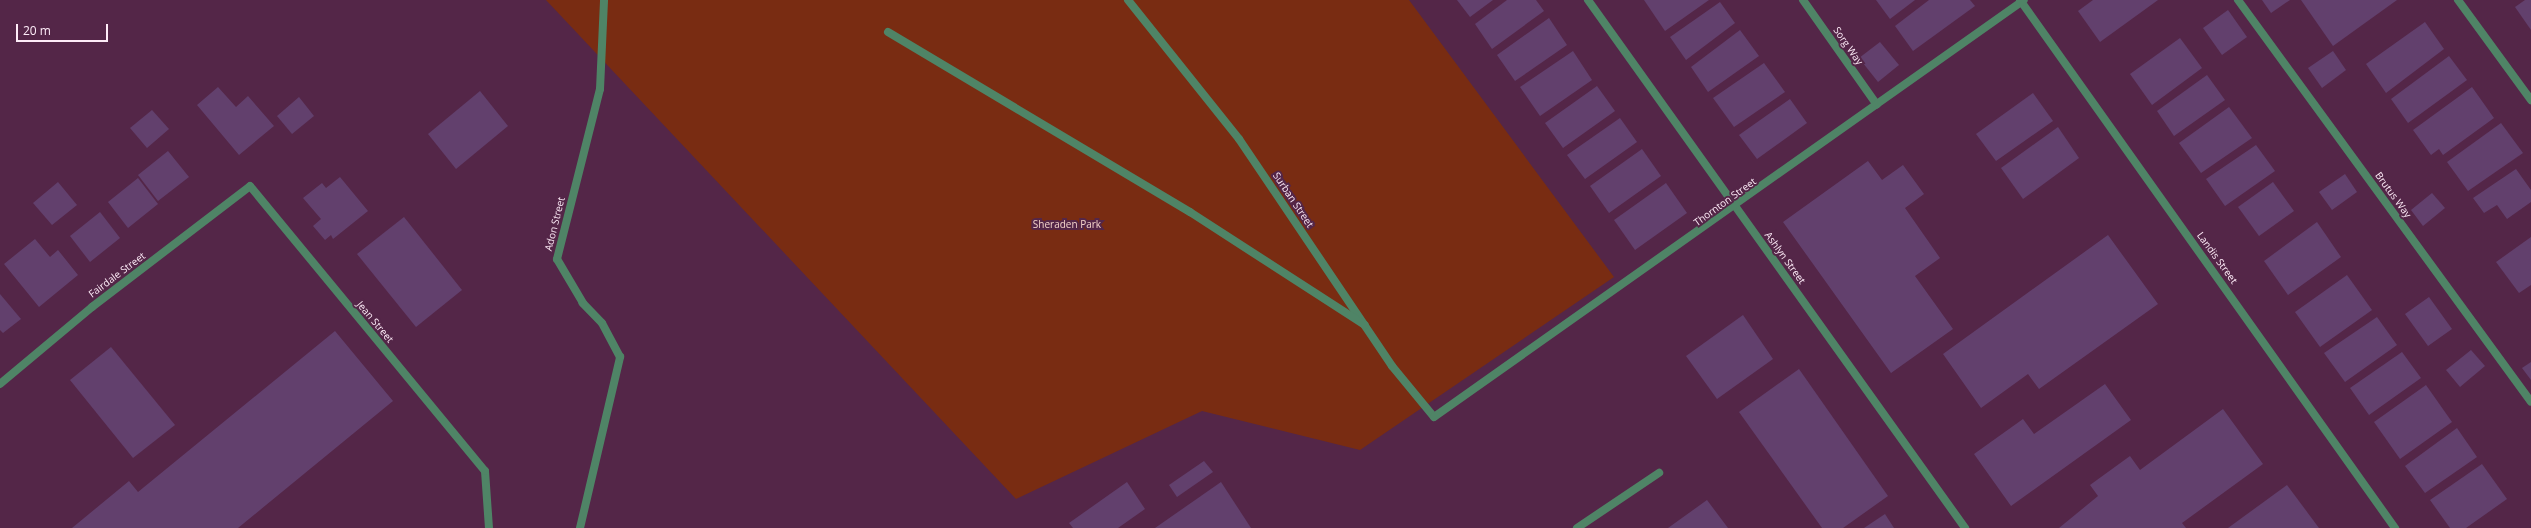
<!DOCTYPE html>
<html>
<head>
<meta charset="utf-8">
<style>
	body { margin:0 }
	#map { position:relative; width:2531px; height:528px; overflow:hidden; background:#542648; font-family:"Open Sans",sans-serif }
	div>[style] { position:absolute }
	.green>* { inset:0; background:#792c12 }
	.building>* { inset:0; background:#62406d }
	.service>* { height:8px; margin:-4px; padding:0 4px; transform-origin:4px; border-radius:4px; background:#4f8466 }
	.minor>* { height:8px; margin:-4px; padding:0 4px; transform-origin:4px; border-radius:4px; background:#4f8466 }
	span { translate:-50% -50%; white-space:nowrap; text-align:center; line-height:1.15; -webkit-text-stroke:4px #542648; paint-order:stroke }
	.street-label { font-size:10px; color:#feecf8 }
	.park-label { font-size:10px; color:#f3d3c9 }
	.scale { position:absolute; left:16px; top:24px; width:92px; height:18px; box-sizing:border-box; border:2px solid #feecf8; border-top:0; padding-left:5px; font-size:12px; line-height:14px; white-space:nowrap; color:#feecf8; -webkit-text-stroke:3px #542648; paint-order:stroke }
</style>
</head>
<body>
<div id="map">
	<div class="green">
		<i style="clip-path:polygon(546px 0,1409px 0,1614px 277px,1360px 450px,1202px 411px,1016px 499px)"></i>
	</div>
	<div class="building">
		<i style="clip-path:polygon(1457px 0,1493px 0,1470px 17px)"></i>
		<i style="clip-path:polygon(1507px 0,1536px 0,1544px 11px,1492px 49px,1475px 24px)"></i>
		<i style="clip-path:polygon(1644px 0,1709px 0,1665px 31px)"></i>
		<i style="clip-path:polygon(1876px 0,1915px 0,1890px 19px)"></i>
		<i style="clip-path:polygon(1929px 0,1970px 0,1975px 6px,1913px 51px,1895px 26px)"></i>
		<i style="clip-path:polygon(2093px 0,2158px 0,2100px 42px,2078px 11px)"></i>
		<i style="clip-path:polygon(2262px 0,2290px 0,2271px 13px)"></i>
		<i style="clip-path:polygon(2301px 0,2397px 0,2333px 46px)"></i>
		<i style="clip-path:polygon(2525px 0,2531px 0,2531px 30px,2515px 7px)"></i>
		<i style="clip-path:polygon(1720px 2px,1735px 23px,1686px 60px,1670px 37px)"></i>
		<i style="clip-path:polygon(2228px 10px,2247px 37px,2222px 55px,2203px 28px)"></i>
		<i style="clip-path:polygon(1549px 18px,1567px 45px,1515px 81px,1497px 55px)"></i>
		<i style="clip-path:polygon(2425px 22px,2444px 49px,2386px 93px,2366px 64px)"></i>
		<i style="clip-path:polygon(1740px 30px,1759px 56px,1708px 92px,1691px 67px)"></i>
		<i style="clip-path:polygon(2180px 38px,2202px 68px,2152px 105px,2130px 74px)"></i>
		<i style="clip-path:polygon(1880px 42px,1899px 65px,1878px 82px,1859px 58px)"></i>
		<i style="clip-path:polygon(1573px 51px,1592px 80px,1540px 116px,1520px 87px)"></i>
		<i style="clip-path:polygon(2333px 51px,2346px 70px,2322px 88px,2308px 68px)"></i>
		<i style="clip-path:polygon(2449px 56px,2467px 80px,2408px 123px,2391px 99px)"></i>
		<i style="clip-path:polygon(1764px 63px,1785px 92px,1734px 127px,1713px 98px)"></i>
		<i style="clip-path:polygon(2207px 75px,2225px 100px,2174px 136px,2157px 111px)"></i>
		<i style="clip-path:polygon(1597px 86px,1615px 111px,1563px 148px,1545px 123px)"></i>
		<i style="clip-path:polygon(218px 87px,236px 107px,248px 96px,274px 126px,239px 155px,197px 105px)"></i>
		<i style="clip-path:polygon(2472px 87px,2494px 118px,2443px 155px,2439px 149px,2431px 155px,2413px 130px)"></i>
		<i style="clip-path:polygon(480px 91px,508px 126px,456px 169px,428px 134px)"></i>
		<i style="clip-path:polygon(2033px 93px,2053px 121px,1996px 161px,1976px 134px)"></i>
		<i style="clip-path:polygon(299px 97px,314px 116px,292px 134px,277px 116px)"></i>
		<i style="clip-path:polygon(1790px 99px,1807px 123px,1757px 159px,1739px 135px)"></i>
		<i style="clip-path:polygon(2229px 107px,2252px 138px,2201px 173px,2179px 143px)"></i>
		<i style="clip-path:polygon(152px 110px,169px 129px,147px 148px,130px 128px)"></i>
		<i style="clip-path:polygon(1620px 118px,1637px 142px,1585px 179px,1567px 155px)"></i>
		<i style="clip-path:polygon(2501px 123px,2523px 153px,2468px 191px,2447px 162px)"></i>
		<i style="clip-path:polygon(2058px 127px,2079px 158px,2023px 199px,2001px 168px)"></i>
		<i style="clip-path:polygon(2256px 145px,2275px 171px,2225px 206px,2206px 179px)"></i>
		<i style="clip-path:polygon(1642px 149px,1661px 176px,1609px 213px,1590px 186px)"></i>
		<i style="clip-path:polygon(168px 151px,189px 177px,158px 201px,138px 175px)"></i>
		<i style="clip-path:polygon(1868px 161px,1882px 180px,1903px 165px,1924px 194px,1905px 208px,1940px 258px,1915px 276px,1953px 329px,1891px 373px,1783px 222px)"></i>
		<i style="clip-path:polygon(2516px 169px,2531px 190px,2531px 202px,2507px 219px,2497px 205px,2484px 213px,2473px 198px)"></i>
		<i style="clip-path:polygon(2345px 174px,2357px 192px,2332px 210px,2319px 192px)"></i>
		<i style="clip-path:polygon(340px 177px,368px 211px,333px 239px,331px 235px,325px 240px,313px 226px,321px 219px,303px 198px,322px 183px,326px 188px)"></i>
		<i style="clip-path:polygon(138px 178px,158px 204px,128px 228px,108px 202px)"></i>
		<i style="clip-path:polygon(58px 182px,77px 205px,52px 225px,33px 203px)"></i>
		<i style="clip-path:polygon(2273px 182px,2294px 211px,2259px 236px,2238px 207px)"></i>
		<i style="clip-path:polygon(1666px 183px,1687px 213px,1635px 250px,1614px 220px)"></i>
		<i style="clip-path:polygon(2432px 193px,2445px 208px,2423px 226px,2411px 210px)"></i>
		<i style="clip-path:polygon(100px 212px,120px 238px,90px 262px,70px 236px)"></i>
		<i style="clip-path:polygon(404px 217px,462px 290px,416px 327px,357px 254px)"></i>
		<i style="clip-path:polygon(2317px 222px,2341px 257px,2288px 295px,2264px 261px)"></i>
		<i style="clip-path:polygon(2108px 235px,2158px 304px,2039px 389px,2028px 374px,1981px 408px,1943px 354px)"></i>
		<i style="clip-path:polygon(2531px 237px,2531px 285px,2519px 293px,2496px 262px)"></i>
		<i style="clip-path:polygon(35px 239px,50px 257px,58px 250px,78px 275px,39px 307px,4px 264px)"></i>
		<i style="clip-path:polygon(2347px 275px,2372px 310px,2320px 347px,2295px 312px)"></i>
		<i style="clip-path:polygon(0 294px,21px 319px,3px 333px,0 330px)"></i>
		<i style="clip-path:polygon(2429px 297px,2452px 329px,2428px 346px,2405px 314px)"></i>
		<i style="clip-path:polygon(1743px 315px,1773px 359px,1717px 399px,1686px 356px)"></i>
		<i style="clip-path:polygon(2377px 317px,2397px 345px,2345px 382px,2324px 353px)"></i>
		<i style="clip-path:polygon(335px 331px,393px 401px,238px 528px,72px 528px,129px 481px,138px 492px)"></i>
		<i style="clip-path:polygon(111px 347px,175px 425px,133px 458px,70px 380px)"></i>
		<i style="clip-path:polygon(2471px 350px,2485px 366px,2460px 387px,2446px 370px)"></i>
		<i style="clip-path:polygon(2402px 352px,2421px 378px,2369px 415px,2350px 388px)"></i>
		<i style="clip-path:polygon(2531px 362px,2531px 380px,2522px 368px)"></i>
		<i style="clip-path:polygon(1799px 369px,1888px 496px,1843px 528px,1822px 528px,1739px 412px)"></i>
		<i style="clip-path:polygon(2105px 384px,2131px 420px,2011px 506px,1974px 454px,2023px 419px,2034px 434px)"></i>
		<i style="clip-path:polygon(2426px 385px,2452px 422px,2400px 459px,2374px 422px)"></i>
		<i style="clip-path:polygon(2223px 409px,2263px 464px,2182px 523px,2186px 528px,2059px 528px,2098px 496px,2090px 485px,2130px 456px,2140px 470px)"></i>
		<i style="clip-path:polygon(2457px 428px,2477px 457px,2425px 493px,2405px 466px)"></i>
		<i style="clip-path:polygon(1204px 461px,1213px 472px,1177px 497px,1169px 485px)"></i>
		<i style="clip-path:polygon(2482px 464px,2507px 499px,2466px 528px,2450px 528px,2430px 500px)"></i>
		<i style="clip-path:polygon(1127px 482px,1145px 509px,1118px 528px,1073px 528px,1069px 523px)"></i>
		<i style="clip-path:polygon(1221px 482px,1251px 528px,1155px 528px)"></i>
		<i style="clip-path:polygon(2287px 485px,2319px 528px,2228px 528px)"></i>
		<i style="clip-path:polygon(1707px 500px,1728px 528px,1668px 528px)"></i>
		<i style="clip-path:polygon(1885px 514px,1894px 528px,1864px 528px)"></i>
	</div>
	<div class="service">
		<i style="left:1128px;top:0;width:178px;rotate:51.4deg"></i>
		<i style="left:1239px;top:139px;width:274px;rotate:56deg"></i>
		<i style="left:1392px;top:366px;width:66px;rotate:50.5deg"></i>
		<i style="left:1803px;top:0;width:128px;rotate:54.8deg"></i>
		<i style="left:2238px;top:0;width:497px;rotate:53.9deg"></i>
		<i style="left:888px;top:32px;width:352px;rotate:30.8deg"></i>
		<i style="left:1190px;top:212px;width:208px;rotate:32.9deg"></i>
		<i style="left:485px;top:471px;width:57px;rotate:86deg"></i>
		<i style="left:1577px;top:528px;width:99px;rotate:-33.9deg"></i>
	</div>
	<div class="minor">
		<i style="left:1588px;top:0;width:649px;rotate:54.47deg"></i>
		<i style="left:2020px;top:0;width:648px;rotate:54.62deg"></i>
		<i style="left:2458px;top:0;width:124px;rotate:53.9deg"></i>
		<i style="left:0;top:384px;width:120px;rotate:-39.9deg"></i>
		<i style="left:92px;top:307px;width:199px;rotate:-37.4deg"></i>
		<i style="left:250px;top:186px;width:369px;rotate:50.5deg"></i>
		<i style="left:1434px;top:417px;width:722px;rotate:-35.25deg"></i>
		<i style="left:580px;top:528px;width:176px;rotate:-76.8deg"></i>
		<i style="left:620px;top:357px;width:38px;rotate:-118deg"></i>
		<i style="left:602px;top:323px;width:28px;rotate:-134deg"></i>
		<i style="left:583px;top:303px;width:51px;rotate:-120.6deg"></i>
		<i style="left:557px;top:259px;width:175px;rotate:-75.8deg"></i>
		<i style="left:600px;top:89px;width:89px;rotate:-87.4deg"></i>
	</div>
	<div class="street-label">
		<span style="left:1848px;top:46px;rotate:55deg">Sorg Way</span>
		<span style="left:2393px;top:195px;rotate:54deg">Brutus Way</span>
		<span style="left:1293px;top:200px;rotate:56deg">Surban Street</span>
		<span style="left:1725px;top:202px;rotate:-36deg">Thornton Street</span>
		<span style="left:555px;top:224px;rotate:-76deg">Adon Street</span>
		<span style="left:1785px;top:258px;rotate:54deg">Ashlyn Street</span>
		<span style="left:2217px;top:258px;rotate:54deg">Landis Street</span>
		<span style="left:117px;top:275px;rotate:-37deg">Fairdale Street</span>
		<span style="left:375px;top:322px;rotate:50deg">Jean Street</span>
	</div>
	<div class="park-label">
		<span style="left:1067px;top:225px">Sheraden Park</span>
	</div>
	<div class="scale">20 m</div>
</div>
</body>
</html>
